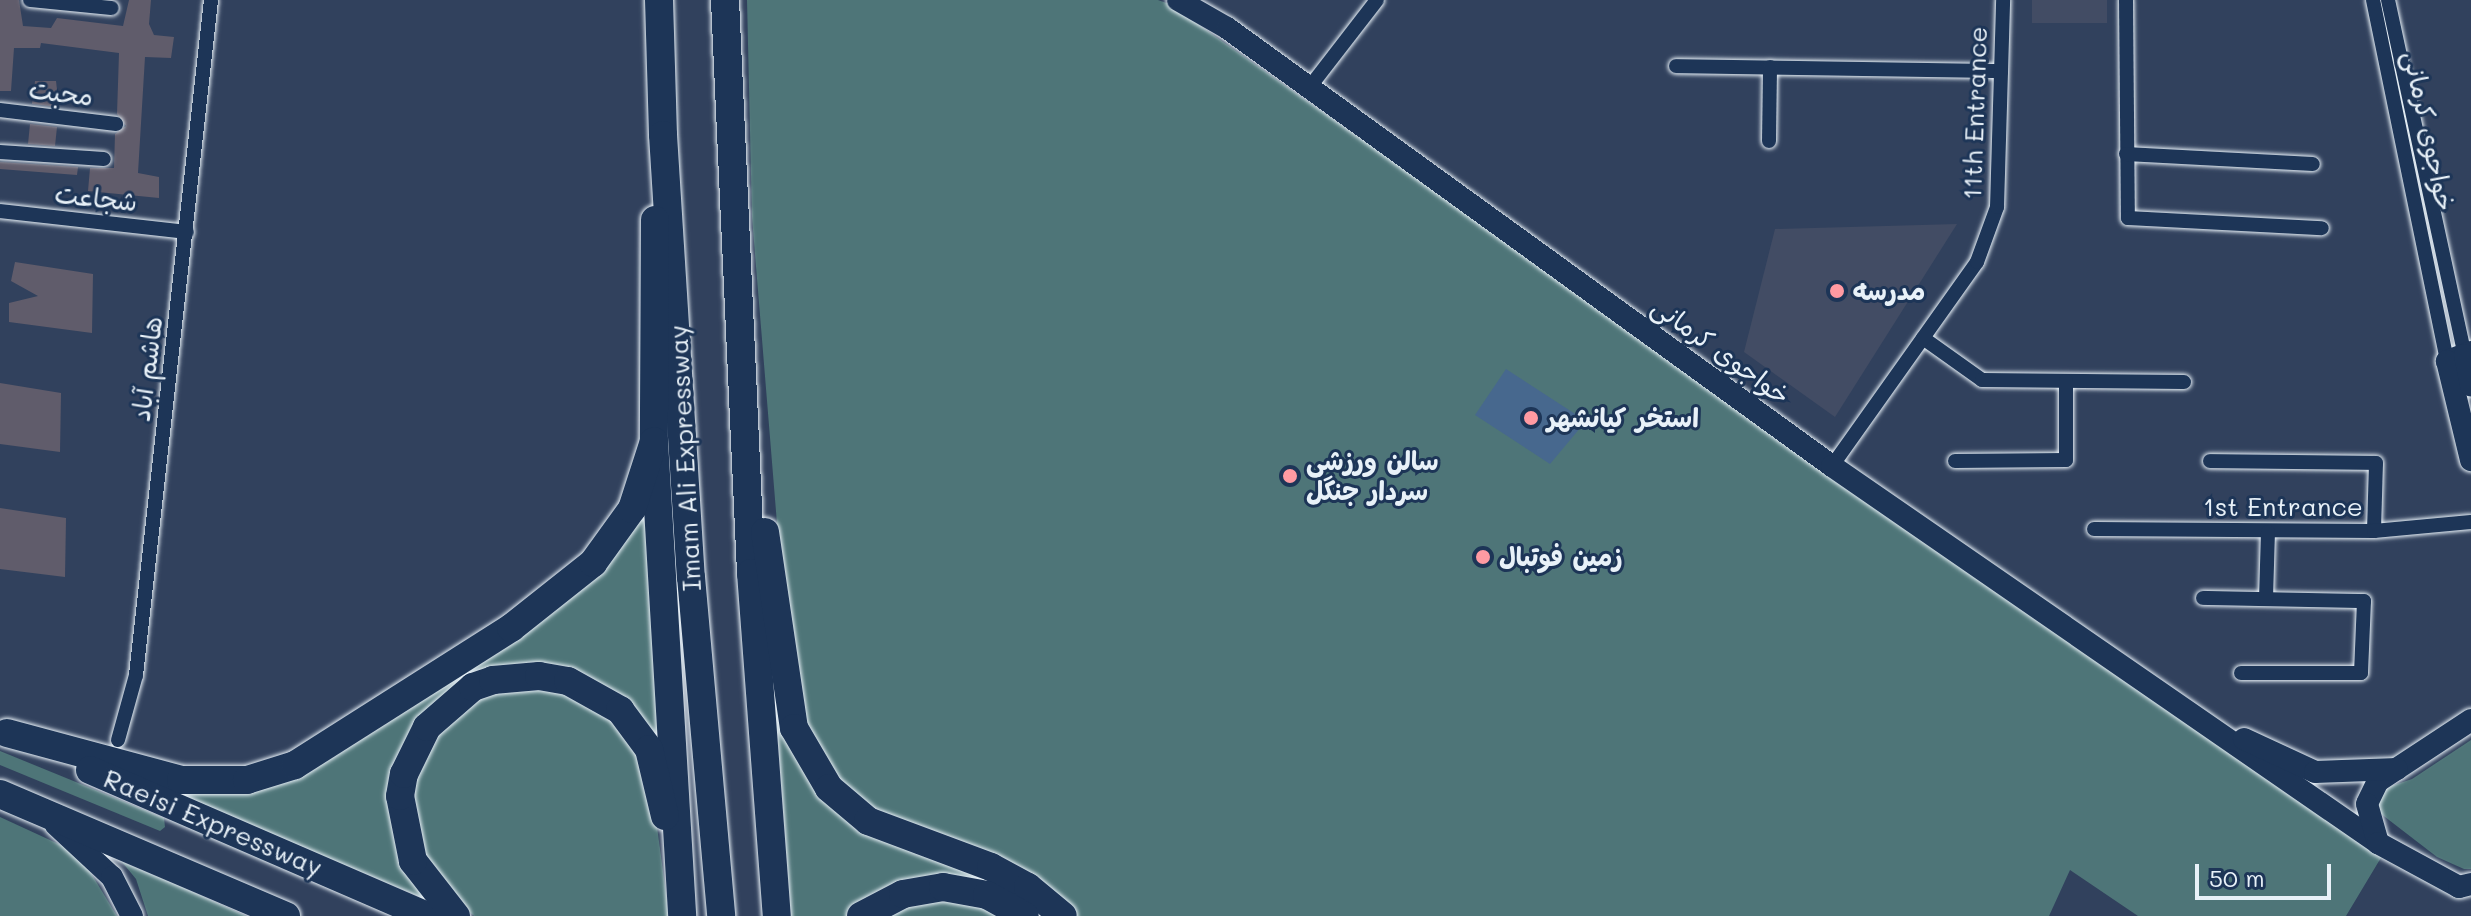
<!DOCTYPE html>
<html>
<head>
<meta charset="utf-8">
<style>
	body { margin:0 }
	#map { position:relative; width:2471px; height:916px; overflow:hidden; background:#31415d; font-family:Mali,"Playpen Sans Arabic",sans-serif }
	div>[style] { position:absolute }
	.built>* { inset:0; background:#424c64 }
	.green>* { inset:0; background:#4e7578 }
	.water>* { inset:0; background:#47688e }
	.building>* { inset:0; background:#605c6b }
	.roads { filter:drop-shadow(0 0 2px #e8f1f8) drop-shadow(0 0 2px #e8f1f8) }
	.street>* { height:14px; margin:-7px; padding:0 7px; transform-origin:7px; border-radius:7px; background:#1d3557 }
	.secondary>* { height:22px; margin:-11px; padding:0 11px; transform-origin:11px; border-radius:11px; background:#1d3557 }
	.highway>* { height:28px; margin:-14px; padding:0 14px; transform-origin:14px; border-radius:14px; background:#1d3557 }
	.dots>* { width:22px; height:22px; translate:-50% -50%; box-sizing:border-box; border:4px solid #1d3557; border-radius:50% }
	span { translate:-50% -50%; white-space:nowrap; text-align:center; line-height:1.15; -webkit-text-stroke:6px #1d3557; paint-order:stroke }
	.street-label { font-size:26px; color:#e8f1f8 }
	.poi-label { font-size:26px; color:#e8f1f8; font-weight:700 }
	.left { translate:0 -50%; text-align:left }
	.scale { position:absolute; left:2195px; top:864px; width:136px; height:36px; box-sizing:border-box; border:4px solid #e8f1f8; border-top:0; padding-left:10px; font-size:24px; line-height:28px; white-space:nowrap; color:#e8f1f8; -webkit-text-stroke:6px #1d3557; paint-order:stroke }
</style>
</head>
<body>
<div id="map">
	<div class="built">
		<i style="clip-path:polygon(2032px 0,2107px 0,2107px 23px,2032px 23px)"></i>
		<i style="clip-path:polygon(1957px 224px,1835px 417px,1744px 352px,1775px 229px)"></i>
	</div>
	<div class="green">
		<i style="clip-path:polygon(747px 0,1158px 0,1169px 4px,2382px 856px,2346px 916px,2138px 916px,2070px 870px,2049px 916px,1073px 916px,860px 806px,809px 747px,779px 548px,752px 217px)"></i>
		<i style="clip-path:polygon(650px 479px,673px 826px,646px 722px,504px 668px,395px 774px,439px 905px,110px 766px,218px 790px,510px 637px)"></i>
		<i style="clip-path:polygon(765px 565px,816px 783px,987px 870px,1054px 916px,1037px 916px,991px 888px,848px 916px,791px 916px)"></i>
		<i style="clip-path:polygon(557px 685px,624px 724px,653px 797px,669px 916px,474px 916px,437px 883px,424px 863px,410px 803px,427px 744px,485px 692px)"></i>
		<i style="clip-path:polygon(2471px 740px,2471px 869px,2464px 869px,2437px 857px,2376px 810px,2382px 789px,2412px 779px)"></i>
		<i style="clip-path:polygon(0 751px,164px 818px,165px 827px,160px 831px,0 765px)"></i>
		<i style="clip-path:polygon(0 817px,63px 846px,86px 865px,117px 916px,0 916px)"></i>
		<i style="clip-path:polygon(122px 862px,184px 888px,246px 916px,148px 916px,136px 879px)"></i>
		<i style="clip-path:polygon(955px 893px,1010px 916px,873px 916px)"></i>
	</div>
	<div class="water">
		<i style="clip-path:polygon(1506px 369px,1586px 421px,1550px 464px,1475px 415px)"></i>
	</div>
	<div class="building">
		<i style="clip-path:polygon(0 0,19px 0,23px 26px,51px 28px,57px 18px,123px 26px,129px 0,151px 0,149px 24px,154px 35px,174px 37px,171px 58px,145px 57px,138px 173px,159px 177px,159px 198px,88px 191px,90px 168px,114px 168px,115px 134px,126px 126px,117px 114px,119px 53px,41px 43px,40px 48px,14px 48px,11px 91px,0 91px)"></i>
		<i style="clip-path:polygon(35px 81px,56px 81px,59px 107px,32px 104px)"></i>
		<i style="clip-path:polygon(30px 124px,57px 127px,55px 146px,28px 144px)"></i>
		<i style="clip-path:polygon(0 162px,78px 167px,77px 175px,0 169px)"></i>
		<i style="clip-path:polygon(15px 262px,93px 274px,92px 333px,9px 322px,9px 303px,38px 296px,11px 281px)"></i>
		<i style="clip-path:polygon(0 383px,61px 393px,60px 452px,0 444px)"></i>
		<i style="clip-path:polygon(0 508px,66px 518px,65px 577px,0 569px)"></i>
	</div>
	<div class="roads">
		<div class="street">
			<i style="left:30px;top:0;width:82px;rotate:5.6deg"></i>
			<i style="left:2126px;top:0;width:218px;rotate:89.5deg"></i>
			<i style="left:2128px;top:218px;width:194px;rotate:3deg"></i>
			<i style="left:2373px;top:0;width:369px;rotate:78.4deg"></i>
			<i style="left:2388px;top:0;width:363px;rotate:77.8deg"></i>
			<i style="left:1676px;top:66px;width:325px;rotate:0.9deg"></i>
			<i style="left:1309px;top:88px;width:111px;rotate:-52.3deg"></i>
			<i style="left:0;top:110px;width:117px;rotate:6.9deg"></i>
			<i style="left:1769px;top:141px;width:74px;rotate:-89.2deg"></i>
			<i style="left:0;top:152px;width:104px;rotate:3.9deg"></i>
			<i style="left:2126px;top:154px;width:187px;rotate:3.1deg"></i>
			<i style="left:0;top:211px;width:188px;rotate:6.4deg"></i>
			<i style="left:1923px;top:338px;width:72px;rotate:35.4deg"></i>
			<i style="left:1982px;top:380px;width:202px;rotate:0.6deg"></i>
			<i style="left:1955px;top:461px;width:111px;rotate:-0.5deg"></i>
			<i style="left:2066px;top:460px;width:79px;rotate:-90deg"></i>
			<i style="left:2210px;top:461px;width:166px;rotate:0.7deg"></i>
			<i style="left:2376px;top:463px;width:68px;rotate:91.7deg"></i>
			<i style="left:1832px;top:466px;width:250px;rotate:-54.6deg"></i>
			<i style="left:1977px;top:262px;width:59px;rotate:-70deg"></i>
			<i style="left:1997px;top:207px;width:207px;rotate:-88.3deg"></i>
			<i style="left:2094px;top:529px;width:280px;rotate:0.4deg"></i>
			<i style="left:2374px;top:531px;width:97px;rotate:-5.3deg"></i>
			<i style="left:2203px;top:598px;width:161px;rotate:1.1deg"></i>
			<i style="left:2364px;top:601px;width:72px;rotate:92.4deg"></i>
			<i style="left:2361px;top:673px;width:120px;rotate:180deg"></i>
			<i style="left:2266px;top:599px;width:67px;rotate:-88.3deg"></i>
			<i style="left:118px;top:740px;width:67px;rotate:-74.5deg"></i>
			<i style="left:136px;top:675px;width:679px;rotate:-83.66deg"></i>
		</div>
		<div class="secondary">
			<i style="left:1178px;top:0;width:56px;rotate:29.7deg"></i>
			<i style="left:1227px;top:28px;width:747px;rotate:35.9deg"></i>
			<i style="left:1832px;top:466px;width:664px;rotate:34.62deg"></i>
			<i style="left:2471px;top:352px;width:26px;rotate:159deg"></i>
			<i style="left:2447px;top:361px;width:102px;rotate:76.4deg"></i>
			<i style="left:2465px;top:355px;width:31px;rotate:79deg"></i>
			<i style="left:2471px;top:720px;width:111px;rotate:146.7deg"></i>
			<i style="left:2378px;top:781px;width:25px;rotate:116deg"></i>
			<i style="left:2367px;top:804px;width:41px;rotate:74.2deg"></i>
			<i style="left:2378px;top:843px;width:92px;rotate:28.5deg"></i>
			<i style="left:2459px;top:887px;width:12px;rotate:-14deg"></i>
			<i style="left:2244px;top:739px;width:78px;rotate:24.9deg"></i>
			<i style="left:2315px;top:772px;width:82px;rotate:-2.1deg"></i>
			<i style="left:56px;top:825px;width:76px;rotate:42.9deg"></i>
			<i style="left:112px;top:877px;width:44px;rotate:62.9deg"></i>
		</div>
		<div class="highway">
			<i style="left:659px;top:0;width:135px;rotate:88.3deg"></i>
			<i style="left:663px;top:135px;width:443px;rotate:86.4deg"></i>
			<i style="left:691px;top:577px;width:340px;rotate:84.9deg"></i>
			<i style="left:725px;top:0;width:574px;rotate:87.4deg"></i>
			<i style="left:751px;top:573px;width:344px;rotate:85.7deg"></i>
			<i style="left:655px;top:220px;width:221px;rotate:90.3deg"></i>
			<i style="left:654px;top:441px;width:476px;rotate:86.6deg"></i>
			<i style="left:765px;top:532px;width:198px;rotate:81.6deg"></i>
			<i style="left:794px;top:728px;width:69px;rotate:59.7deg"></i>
			<i style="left:829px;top:788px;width:51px;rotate:40.2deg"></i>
			<i style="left:868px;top:821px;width:131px;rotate:20.5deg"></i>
			<i style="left:991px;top:867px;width:42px;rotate:28.4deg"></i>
			<i style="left:1028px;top:887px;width:45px;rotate:39.6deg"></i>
			<i style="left:7px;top:733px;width:180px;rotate:15.1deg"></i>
			<i style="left:181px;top:780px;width:66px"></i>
			<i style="left:247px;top:780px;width:50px;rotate:-17.4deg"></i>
			<i style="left:295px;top:765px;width:256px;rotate:-32.4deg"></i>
			<i style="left:511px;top:628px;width:105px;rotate:-38.4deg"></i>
			<i style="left:593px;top:563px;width:67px;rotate:-54.2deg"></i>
			<i style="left:632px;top:509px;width:71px;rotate:-72.1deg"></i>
			<i style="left:90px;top:770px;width:367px;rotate:23.4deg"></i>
			<i style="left:0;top:794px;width:311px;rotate:23.1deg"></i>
			<i style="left:456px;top:916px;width:70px;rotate:-128deg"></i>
			<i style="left:413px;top:861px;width:66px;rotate:-101.3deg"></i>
			<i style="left:400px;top:796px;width:22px;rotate:-80deg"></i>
			<i style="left:404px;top:774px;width:52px;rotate:-63.9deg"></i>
			<i style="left:427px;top:727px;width:61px;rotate:-41deg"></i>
			<i style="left:473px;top:687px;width:21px;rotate:-19deg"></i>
			<i style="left:493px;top:680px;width:46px;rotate:-5deg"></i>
			<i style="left:539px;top:676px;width:29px;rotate:10deg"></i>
			<i style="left:568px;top:681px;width:60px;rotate:29.1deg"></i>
			<i style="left:620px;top:710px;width:49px;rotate:53.4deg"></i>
			<i style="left:649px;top:749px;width:69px;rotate:76.6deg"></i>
			<i style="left:861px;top:916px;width:47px;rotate:-27.6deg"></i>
			<i style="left:903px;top:894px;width:41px;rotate:-9.9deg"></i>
			<i style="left:943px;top:887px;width:45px;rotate:10.3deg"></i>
			<i style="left:987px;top:895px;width:43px;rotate:28.9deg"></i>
		</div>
	</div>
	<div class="dots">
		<i style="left:1837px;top:291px;background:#ff9aa2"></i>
		<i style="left:1531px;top:418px;background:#ff9aa2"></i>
		<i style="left:1290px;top:476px;background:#ff9aa2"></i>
		<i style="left:1483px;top:557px;background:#ff9aa2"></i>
	</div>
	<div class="street-label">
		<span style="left:61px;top:93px;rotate:7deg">محبت</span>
		<span style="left:1975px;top:113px;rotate:-88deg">11th Entrance</span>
		<span style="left:2429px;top:131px;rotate:78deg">خواجوی کرمانی</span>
		<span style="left:96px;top:198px;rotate:6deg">شجاعت</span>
		<span style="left:1721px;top:351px;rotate:36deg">خواجوی کرمانی</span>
		<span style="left:147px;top:369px;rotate:-83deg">هاشم آباد</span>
		<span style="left:685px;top:458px;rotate:-93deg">Imam Ali Expressway</span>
		<span style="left:2283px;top:507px">1st Entrance</span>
		<span style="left:213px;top:823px;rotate:23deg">Raeisi Expressway</span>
	</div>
	<div class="poi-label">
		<span class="left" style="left:1853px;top:291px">مدرسه</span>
		<span class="left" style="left:1547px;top:418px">استخر کیانشهر</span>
		<span class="left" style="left:1306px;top:476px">سالن ورزشی<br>سردار جنگل</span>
		<span class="left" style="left:1499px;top:557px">زمین فوتبال</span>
	</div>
	<div class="scale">50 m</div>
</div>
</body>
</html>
